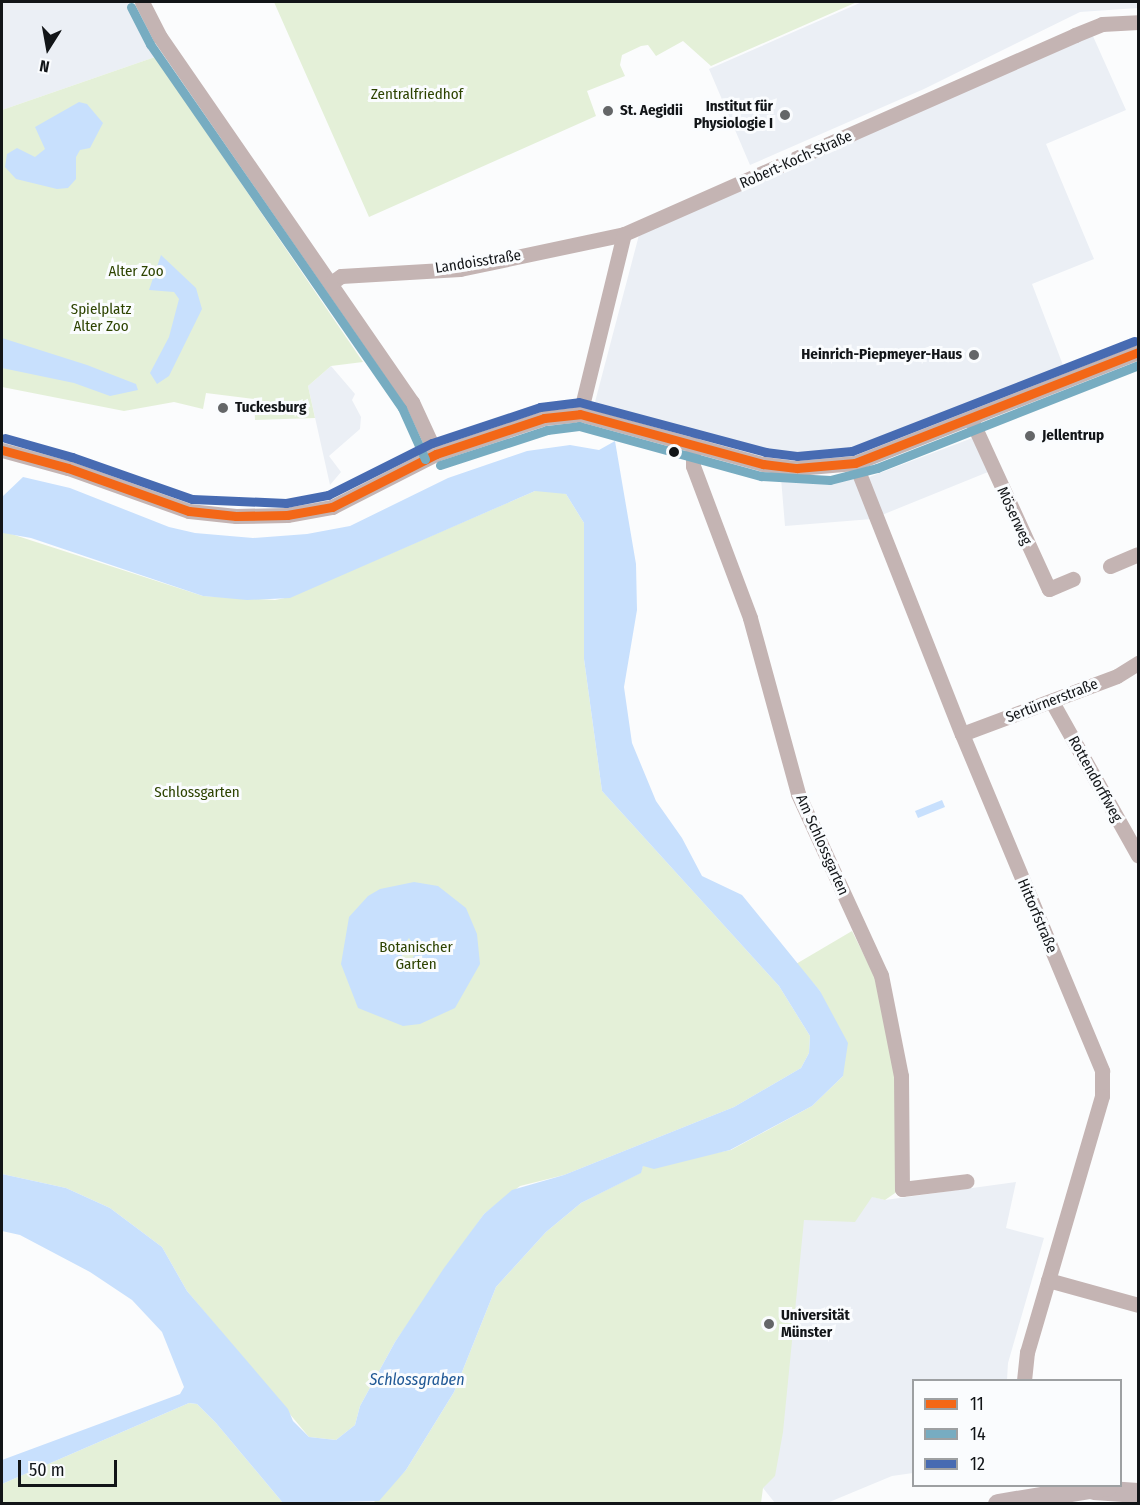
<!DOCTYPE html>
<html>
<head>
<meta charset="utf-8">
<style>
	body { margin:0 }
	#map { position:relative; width:1140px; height:1505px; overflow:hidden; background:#fbfcfd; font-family:"Fira Sans Condensed",sans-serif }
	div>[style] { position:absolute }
	.built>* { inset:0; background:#ebeff5 }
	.green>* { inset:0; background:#e4f0d8 }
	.water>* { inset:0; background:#c8e0fd }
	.minor>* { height:15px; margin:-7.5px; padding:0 7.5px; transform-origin:7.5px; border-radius:7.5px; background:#c4b4b3 }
	.major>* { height:20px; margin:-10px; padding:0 10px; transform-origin:10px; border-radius:10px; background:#c4b5b6 }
	.bus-1>* { height:9px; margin:-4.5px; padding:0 4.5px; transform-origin:4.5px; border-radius:4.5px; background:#f36717 }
	.bus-2>* { height:9px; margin:-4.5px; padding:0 4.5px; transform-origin:4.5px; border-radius:4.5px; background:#77acc1 }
	.bus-3>* { height:9px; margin:-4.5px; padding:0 4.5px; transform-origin:4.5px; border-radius:4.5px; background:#476bb2 }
	.dots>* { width:16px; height:16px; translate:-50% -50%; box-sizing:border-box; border:3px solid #fafcfe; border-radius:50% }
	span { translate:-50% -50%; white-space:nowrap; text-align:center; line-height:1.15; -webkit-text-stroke:6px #fafcfe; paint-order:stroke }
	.park-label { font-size:15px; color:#2d4300 }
	.poi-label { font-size:15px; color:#121518; font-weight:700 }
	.right { translate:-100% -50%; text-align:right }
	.left { translate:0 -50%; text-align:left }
	.street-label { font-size:15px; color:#121518 }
	.water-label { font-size:16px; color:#205895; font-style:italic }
	.frame { position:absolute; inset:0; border:3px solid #121518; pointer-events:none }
	.legend { position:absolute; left:912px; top:1379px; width:210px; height:108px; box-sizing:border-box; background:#fafcfe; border:2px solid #9da0a2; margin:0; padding:8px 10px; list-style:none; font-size:18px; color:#121518 }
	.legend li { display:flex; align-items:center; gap:12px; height:30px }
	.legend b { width:30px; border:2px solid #9da0a2 }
	.north { position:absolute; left:18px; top:18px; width:60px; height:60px; -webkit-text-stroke:4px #fafcfe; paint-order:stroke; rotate:191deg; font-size:16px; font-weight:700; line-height:24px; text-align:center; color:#121518 }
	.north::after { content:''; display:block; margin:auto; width:21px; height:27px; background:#121518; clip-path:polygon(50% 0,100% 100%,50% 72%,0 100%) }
	.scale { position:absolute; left:18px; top:1460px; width:99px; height:27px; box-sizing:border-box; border:3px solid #121518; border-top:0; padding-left:8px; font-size:18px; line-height:21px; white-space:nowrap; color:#121518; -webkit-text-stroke:4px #fafcfe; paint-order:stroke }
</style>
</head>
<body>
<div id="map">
	<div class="built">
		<i style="clip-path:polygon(2px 2px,133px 2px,155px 57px,2px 110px)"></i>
		<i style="clip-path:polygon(862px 2px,1138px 2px,1138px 8px,1080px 12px,924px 89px,750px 165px,709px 69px)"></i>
		<i style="clip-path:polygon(1092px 34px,1126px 110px,1046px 144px,1094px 259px,1032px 284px,1066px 373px,872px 449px,834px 459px,785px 458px,595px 402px,639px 235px)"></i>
		<i style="clip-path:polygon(331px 366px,355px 394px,352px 400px,361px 417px,360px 429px,329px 456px,341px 472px,330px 485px,308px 386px)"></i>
		<i style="clip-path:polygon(975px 437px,988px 472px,872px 519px,785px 526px,781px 478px,864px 479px)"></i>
		<i style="clip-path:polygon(773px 1171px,885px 1200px,1016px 1182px,1006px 1228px,1044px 1238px,1008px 1363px,1007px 1380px,914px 1380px,913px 1473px,892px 1476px,827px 1503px,775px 1503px,763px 1488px)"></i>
	</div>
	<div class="green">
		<i style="clip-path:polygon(274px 2px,857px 2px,711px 66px,683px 41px,656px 56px,648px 45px,641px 46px,622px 55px,620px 65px,625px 76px,587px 91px,596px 116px,369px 217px)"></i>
		<i style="clip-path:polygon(155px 57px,363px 362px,331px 366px,308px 386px,315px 418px,255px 420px,254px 399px,206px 393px,203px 409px,174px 402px,124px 411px,2px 387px,2px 110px)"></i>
		<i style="clip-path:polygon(549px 489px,566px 494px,584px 523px,584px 659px,602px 791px,779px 986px,810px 1036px,809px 1053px,801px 1068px,734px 1107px,564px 1175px,520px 1186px,484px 1214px,395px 1342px,360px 1406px,355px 1425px,336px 1440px,309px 1437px,187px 1291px,162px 1247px,110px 1208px,66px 1188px,2px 1174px,2px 531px,203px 596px,275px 600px,290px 597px,535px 491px)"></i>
		<i style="clip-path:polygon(852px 931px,874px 975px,898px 1078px,898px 1191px,885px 1200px,872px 1197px,855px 1222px,804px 1220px,783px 1432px,775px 1476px,763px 1488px,761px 1503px,372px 1504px,406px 1470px,454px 1392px,496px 1287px,546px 1232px,581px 1203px,640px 1173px,643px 1166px,731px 1150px,812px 1106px,843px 1076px,820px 991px,796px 964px)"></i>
		<i style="clip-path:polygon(189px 1403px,197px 1404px,216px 1423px,283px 1503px,2px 1504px,2px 1484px)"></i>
	</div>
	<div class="water">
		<i style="clip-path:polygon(79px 102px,87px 104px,103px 123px,90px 148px,80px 150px,76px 157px,76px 179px,68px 188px,57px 189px,16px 179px,5px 167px,7px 154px,17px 148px,35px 157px,45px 149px,35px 127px)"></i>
		<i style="clip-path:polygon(161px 255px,196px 288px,202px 309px,169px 376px,157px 384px,150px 373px,169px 337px,179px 299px,174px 292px,149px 290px)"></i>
		<i style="clip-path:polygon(2px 338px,87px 365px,136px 384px,138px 390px,110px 396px,74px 383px,2px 368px)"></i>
		<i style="clip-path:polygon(615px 441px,636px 564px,637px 610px,624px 687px,632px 743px,656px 801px,682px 838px,702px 876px,742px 895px,820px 991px,848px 1043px,843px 1076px,812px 1106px,730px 1150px,654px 1169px,643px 1166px,641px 1173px,581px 1203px,546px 1232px,496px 1287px,454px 1392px,406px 1470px,379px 1501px,283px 1503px,216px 1423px,197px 1404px,189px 1403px,2px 1484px,2px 1460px,180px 1394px,184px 1387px,162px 1332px,132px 1300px,90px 1272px,20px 1235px,2px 1231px,2px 1174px,66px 1188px,110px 1208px,162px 1247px,187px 1291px,288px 1409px,293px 1421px,309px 1437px,336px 1440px,355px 1425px,360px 1406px,395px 1342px,444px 1268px,484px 1214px,512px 1190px,564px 1175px,734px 1107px,801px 1068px,809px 1053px,810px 1036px,779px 986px,602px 791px,584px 659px,584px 523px,566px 494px,535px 491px,290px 598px,247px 600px,203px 596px,31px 538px,3px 533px,2px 497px,23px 477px,70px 488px,169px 527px,195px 533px,253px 538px,307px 534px,350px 526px,448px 478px,527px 451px,570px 445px,599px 450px)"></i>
		<i style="clip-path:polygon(942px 800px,945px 807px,918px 818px,915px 811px)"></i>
		<i style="clip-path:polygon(evenodd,414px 882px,438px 886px,466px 908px,477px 934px,480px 964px,455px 1008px,420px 1024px,403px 1026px,358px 1008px,341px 964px,349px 917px,368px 896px,380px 889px,414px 882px,409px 938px,417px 950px,411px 961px,405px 960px,399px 951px,409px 938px)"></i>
	</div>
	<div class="minor">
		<i style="left:142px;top:2px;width:39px;rotate:63deg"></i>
		<i style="left:160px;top:37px;width:444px;rotate:55.4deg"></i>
		<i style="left:412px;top:402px;width:57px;rotate:65.2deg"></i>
		<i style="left:331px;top:283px;width:12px;rotate:-35deg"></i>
		<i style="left:341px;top:276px;width:119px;rotate:-3.4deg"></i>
		<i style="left:460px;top:269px;width:168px;rotate:-12deg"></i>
		<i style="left:624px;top:234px;width:493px;rotate:-23.8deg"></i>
		<i style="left:1075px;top:35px;width:29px;rotate:-22deg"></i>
		<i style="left:1102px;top:24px;width:36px;rotate:-3deg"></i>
		<i style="left:580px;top:414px;width:185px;rotate:-76.3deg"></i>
		<i style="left:971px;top:419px;width:187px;rotate:65.4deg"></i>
		<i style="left:1049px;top:589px;width:26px;rotate:-23deg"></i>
		<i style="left:693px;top:444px;width:22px;rotate:90deg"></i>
		<i style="left:693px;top:466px;width:162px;rotate:69.4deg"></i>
		<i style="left:750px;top:618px;width:182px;rotate:74.7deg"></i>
		<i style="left:798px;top:794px;width:199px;rotate:65.4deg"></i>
		<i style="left:881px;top:975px;width:103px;rotate:78.8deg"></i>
		<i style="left:901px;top:1076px;width:113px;rotate:89.5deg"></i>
		<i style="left:902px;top:1189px;width:65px;rotate:-7deg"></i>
		<i style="left:2px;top:450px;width:68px;rotate:15.3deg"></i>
		<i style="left:68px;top:468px;width:128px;rotate:19.6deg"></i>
		<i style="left:189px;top:511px;width:47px;rotate:6.1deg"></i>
		<i style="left:236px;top:516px;width:51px;rotate:-1.1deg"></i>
		<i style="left:287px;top:515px;width:46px;rotate:-10.1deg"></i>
		<i style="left:332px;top:507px;width:117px;rotate:-27deg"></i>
		<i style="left:436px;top:454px;width:114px;rotate:-18.4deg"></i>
		<i style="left:544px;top:418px;width:36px;rotate:-6deg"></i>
		<i style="left:580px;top:414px;width:190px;rotate:15.3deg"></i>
		<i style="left:763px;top:464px;width:34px;rotate:7deg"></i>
		<i style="left:797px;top:468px;width:58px;rotate:-4.9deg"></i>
		<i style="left:855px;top:463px;width:304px;rotate:-21.4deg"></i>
		<i style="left:855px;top:463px;width:291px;rotate:68.5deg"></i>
		<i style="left:962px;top:734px;width:365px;rotate:67.4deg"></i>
		<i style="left:1102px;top:1071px;width:25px;rotate:90deg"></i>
		<i style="left:1102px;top:1096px;width:267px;rotate:106.3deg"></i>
		<i style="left:1027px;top:1352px;width:28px;rotate:96deg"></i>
		<i style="left:1110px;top:566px;width:30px;rotate:-23deg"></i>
		<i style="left:1052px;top:702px;width:176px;rotate:60.7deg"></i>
		<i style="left:962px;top:734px;width:165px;rotate:-20.5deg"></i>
		<i style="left:1117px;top:676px;width:25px;rotate:-32deg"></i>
		<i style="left:1048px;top:1280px;width:93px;rotate:15.5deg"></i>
	</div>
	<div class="major">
		<i style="left:1094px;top:1490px;width:44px;rotate:3.9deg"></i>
		<i style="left:998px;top:1504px;width:111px;rotate:-9.3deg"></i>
	</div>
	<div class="bus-1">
		<i style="left:2px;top:450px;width:68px;rotate:15.3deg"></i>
		<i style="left:68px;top:468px;width:128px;rotate:19.6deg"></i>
		<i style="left:189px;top:511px;width:47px;rotate:6.1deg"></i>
		<i style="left:236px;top:516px;width:51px;rotate:-1.1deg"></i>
		<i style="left:287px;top:515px;width:46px;rotate:-10.1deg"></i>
		<i style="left:332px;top:507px;width:117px;rotate:-27deg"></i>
		<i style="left:436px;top:454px;width:114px;rotate:-18.4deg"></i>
		<i style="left:544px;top:418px;width:36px;rotate:-6deg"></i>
		<i style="left:580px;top:414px;width:190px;rotate:15.3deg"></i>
		<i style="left:763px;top:464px;width:34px;rotate:7deg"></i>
		<i style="left:797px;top:468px;width:58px;rotate:-4.9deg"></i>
		<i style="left:855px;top:463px;width:304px;rotate:-21.4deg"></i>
	</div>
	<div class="bus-2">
		<i style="left:131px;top:7px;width:42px;rotate:62.8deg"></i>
		<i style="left:150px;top:44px;width:443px;rotate:55.3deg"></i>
		<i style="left:402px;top:408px;width:56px;rotate:65.7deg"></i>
		<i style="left:440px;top:465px;width:113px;rotate:-18.1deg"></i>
		<i style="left:547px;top:430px;width:32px;rotate:-7deg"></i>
		<i style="left:579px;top:426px;width:189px;rotate:15.4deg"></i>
		<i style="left:761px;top:476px;width:69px;rotate:3.3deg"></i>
		<i style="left:830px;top:480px;width:49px;rotate:-14.3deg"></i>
		<i style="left:877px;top:468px;width:281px;rotate:-21.5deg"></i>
	</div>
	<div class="bus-3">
		<i style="left:5px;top:438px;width:70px;rotate:15.8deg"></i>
		<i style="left:72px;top:457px;width:127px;rotate:19.3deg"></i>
		<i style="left:192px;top:499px;width:94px;rotate:2.4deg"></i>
		<i style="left:286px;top:503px;width:43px;rotate:-10.8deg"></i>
		<i style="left:328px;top:495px;width:116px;rotate:-26.6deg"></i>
		<i style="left:432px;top:443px;width:114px;rotate:-18.4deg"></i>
		<i style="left:540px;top:407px;width:39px;rotate:-7deg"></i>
		<i style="left:579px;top:402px;width:193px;rotate:15deg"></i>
		<i style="left:765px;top:452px;width:32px;rotate:7deg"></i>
		<i style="left:797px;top:456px;width:55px;rotate:-5.2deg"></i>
		<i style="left:852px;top:451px;width:303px;rotate:-21.3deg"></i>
	</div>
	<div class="dots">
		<i style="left:608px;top:111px;background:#646668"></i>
		<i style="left:785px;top:115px;background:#646668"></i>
		<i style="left:974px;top:355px;background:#646668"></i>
		<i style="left:223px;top:408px;background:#646668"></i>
		<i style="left:1030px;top:436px;background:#646668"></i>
		<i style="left:674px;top:452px;background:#121518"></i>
		<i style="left:769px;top:1324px;background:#646668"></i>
	</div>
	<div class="park-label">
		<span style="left:417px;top:95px">Zentralfriedhof</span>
		<span style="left:136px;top:272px">Alter Zoo</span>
		<span style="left:101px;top:318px">Spielplatz<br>Alter Zoo</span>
		<span style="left:197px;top:793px">Schlossgarten</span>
		<span style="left:416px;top:956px">Botanischer<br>Garten</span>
	</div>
	<div class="poi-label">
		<span class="right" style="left:773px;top:115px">Institut für<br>Physiologie I</span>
		<span class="left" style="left:620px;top:111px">St. Aegidii</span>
		<span class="right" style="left:962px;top:355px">Heinrich-Piepmeyer-Haus</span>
		<span class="left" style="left:235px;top:408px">Tuckesburg</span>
		<span class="left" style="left:1042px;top:436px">Jellentrup</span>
		<span class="left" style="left:781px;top:1324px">Universität<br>Münster</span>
	</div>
	<div class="street-label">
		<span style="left:796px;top:160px;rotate:-24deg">Robert-Koch-Straße</span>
		<span style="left:478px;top:262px;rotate:-9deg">Landoisstraße</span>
		<span style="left:1014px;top:516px;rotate:65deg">Möserweg</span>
		<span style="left:1052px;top:701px;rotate:-21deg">Sertürnerstraße</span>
		<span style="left:1095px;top:779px;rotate:61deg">Rottendorffweg</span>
		<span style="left:822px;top:845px;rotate:66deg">Am Schlossgarten</span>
		<span style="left:1037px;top:916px;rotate:67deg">Hittorfstraße</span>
	</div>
	<div class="water-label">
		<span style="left:417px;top:1380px">Schlossgraben</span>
	</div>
	<div class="frame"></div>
	<ul class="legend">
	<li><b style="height:8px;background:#f36717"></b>11</li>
	<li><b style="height:8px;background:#77acc1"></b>14</li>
	<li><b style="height:8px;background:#476bb2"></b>12</li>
	</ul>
	<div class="north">N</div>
	<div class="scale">50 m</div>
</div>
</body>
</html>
